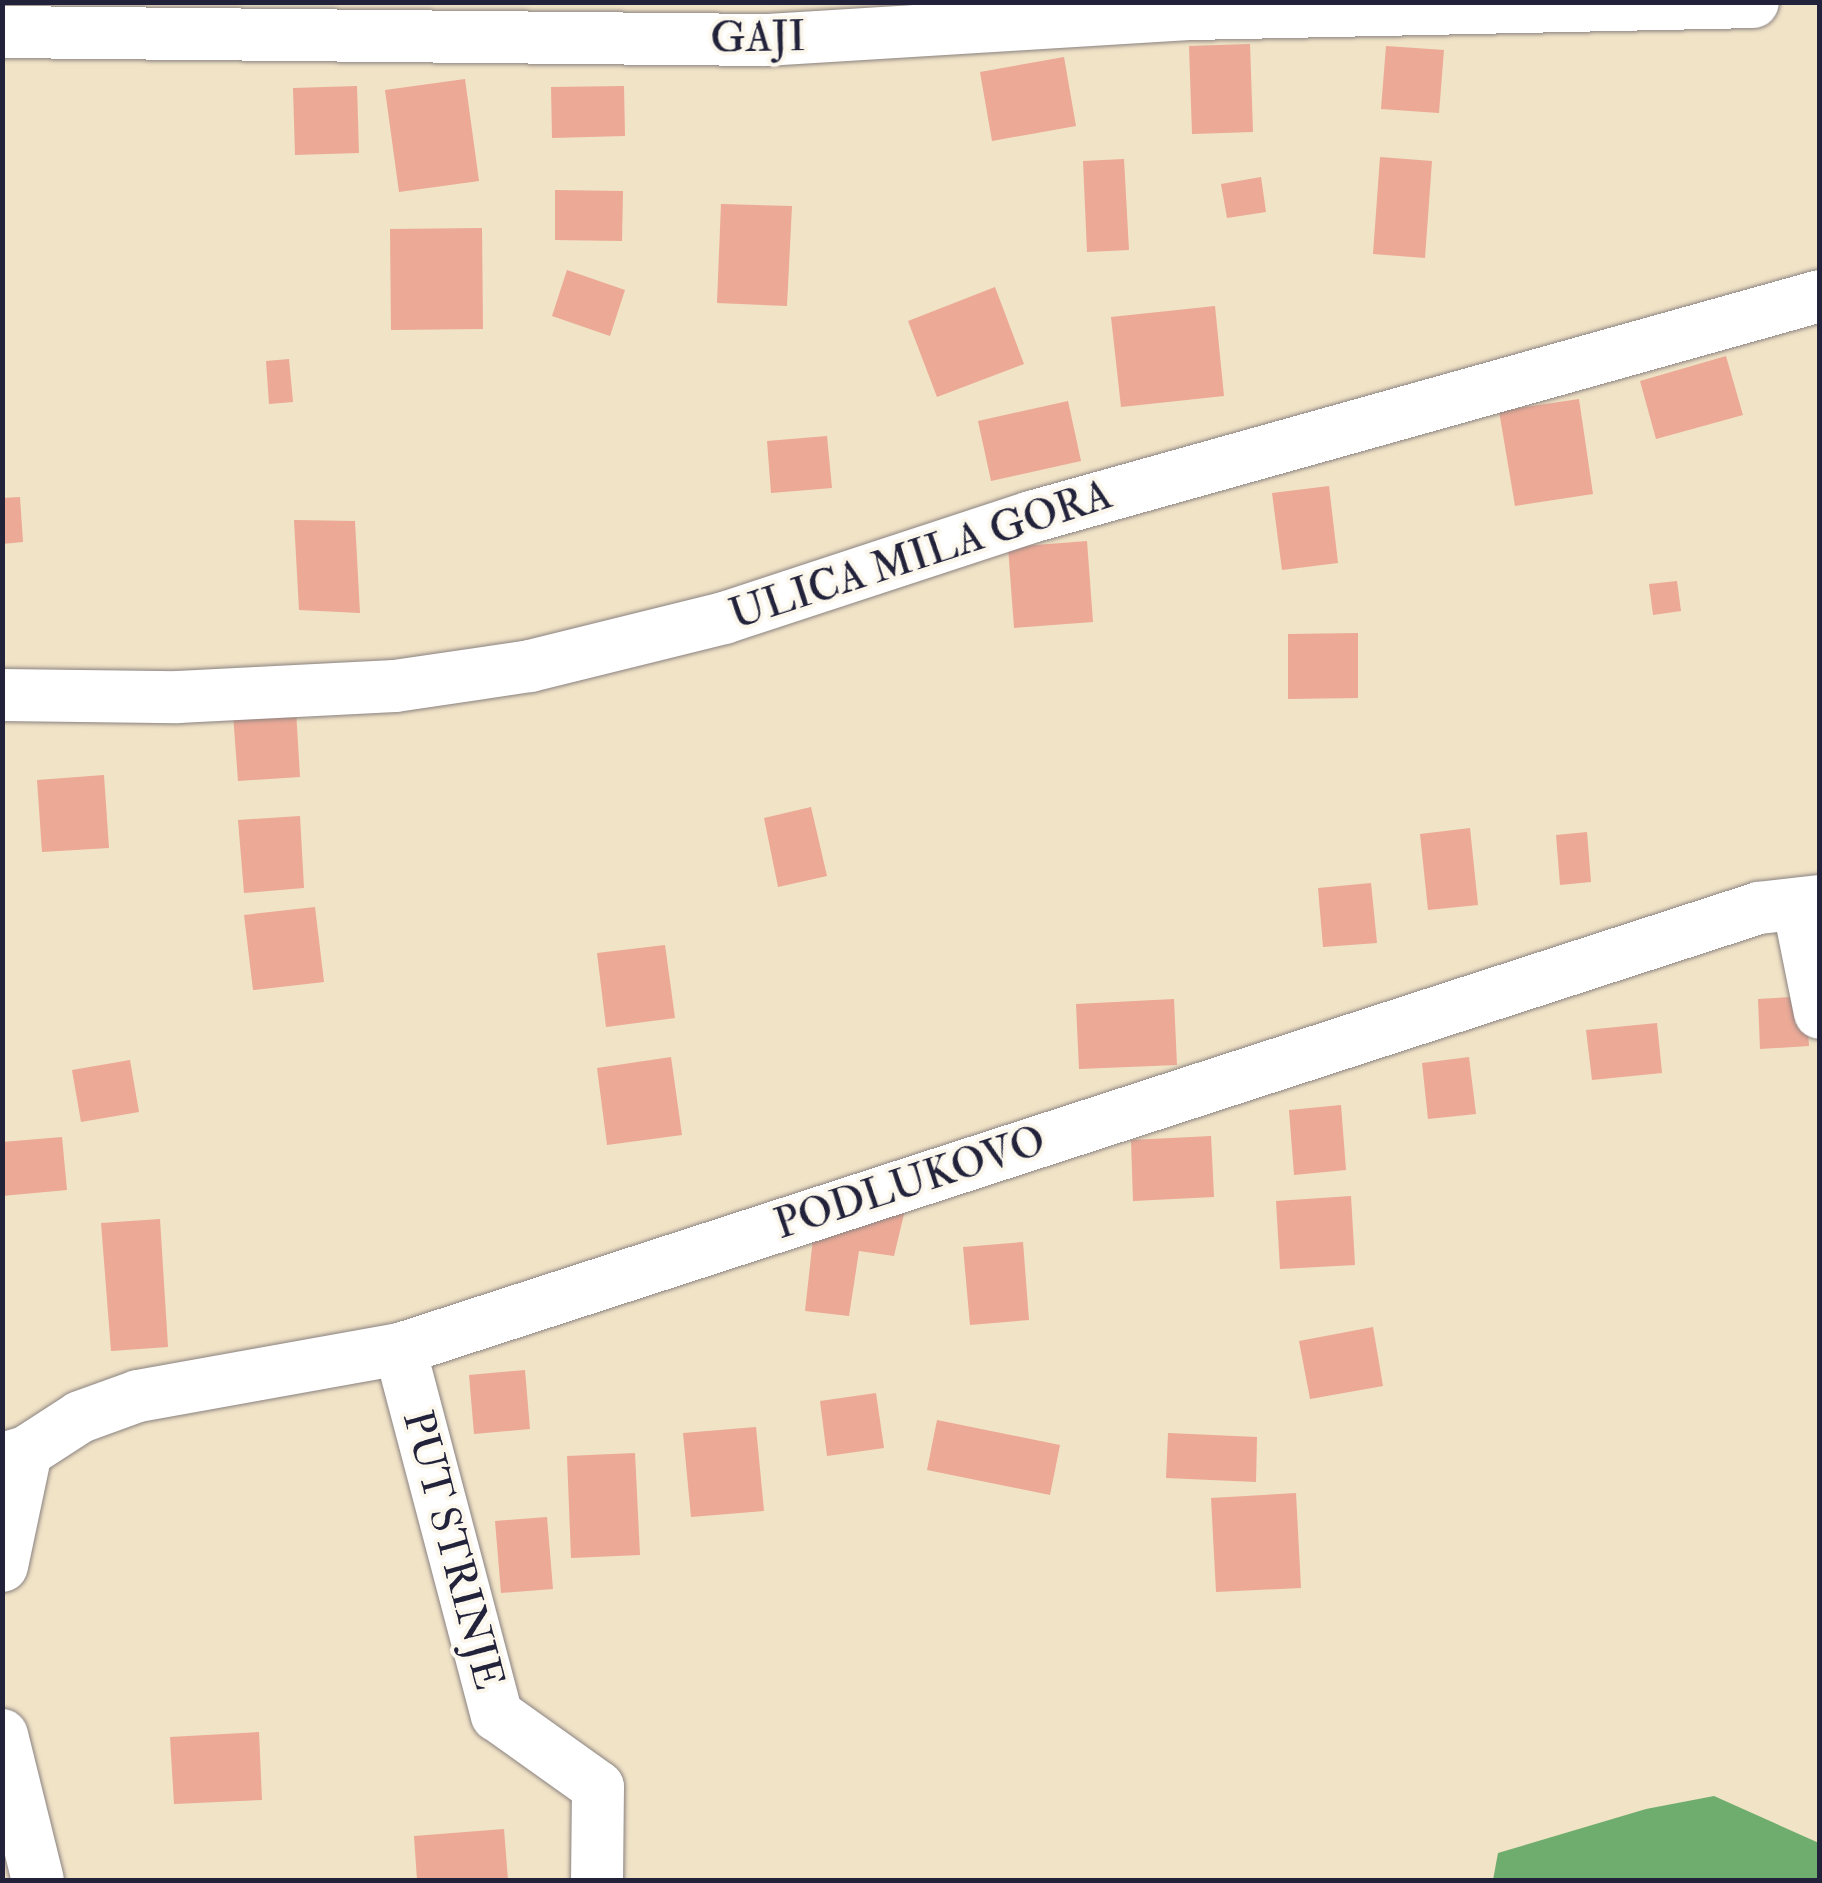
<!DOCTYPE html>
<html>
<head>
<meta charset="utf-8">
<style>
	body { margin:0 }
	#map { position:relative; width:1822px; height:1883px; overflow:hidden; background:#f1e3c6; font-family:"IM FELL Double Pica",serif }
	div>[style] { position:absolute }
	.forest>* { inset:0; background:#6fad6e }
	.building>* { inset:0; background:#eba996 }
	.roads { filter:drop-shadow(0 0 2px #8a8280) drop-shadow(0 0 2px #8a8280) }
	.minor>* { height:52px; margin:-26px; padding:0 26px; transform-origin:26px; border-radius:26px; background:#fff }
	span { translate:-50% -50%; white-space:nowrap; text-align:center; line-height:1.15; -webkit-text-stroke:8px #fbf7ec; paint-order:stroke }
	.street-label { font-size:42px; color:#22223b }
	.frame { position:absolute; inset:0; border:5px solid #22223b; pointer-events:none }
</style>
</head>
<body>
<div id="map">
	<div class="forest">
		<i style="clip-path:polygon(1714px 1796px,1819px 1843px,1819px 1880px,1493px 1880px,1498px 1853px,1646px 1809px)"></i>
	</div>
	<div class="building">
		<i style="clip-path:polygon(1250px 44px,1253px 132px,1192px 134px,1189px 46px)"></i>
		<i style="clip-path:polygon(1386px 46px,1444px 50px,1439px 113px,1381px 109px)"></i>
		<i style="clip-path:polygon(1064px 57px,1076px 126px,992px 141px,980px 72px)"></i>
		<i style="clip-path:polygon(465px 79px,479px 181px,399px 192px,385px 90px)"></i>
		<i style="clip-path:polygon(357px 86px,359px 153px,295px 155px,293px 88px)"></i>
		<i style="clip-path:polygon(624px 86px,625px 136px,552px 138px,551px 87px)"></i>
		<i style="clip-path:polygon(1380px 157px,1432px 161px,1425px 258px,1373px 254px)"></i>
		<i style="clip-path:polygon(1124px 159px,1129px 250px,1087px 252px,1083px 161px)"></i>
		<i style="clip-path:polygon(1261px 177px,1266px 212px,1227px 218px,1221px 184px)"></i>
		<i style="clip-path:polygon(555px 190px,623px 191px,622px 241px,555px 240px)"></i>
		<i style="clip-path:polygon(721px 204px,792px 206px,787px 306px,717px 303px)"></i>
		<i style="clip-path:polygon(482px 228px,483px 329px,391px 330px,390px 229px)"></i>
		<i style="clip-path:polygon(567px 270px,625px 290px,610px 336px,552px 316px)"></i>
		<i style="clip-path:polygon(995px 287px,1024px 364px,937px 397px,908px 321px)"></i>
		<i style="clip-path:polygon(1215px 306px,1224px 396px,1121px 407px,1111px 317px)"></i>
		<i style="clip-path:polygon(1726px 356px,1743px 415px,1656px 439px,1640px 381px)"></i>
		<i style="clip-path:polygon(289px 359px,293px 402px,269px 404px,266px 361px)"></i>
		<i style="clip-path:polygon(1579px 399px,1593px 494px,1515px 506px,1499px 411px)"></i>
		<i style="clip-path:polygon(1068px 401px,1081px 461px,991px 481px,978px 421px)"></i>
		<i style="clip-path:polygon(827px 436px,832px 488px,771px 493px,767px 441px)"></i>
		<i style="clip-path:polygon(1329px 486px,1338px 563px,1282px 570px,1272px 493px)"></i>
		<i style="clip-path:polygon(20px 497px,23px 542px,2px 544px,2px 498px)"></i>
		<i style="clip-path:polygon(294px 520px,355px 521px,360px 613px,299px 610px)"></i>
		<i style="clip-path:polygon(1087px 541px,1093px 622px,1014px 628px,1008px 547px)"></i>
		<i style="clip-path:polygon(1677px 581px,1681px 611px,1653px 615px,1649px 584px)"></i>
		<i style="clip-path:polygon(1358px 633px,1358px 698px,1288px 699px,1288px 634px)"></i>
		<i style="clip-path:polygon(296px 710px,300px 777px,238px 781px,233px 714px)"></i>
		<i style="clip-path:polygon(104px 775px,109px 848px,42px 852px,37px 780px)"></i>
		<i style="clip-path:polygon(811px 807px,827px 876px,778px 887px,764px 818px)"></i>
		<i style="clip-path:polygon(300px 816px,304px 888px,244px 893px,238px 820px)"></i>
		<i style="clip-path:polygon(1470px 828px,1478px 905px,1428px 910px,1420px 834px)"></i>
		<i style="clip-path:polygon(1587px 832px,1591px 882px,1560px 885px,1556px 835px)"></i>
		<i style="clip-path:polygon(1371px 883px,1377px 943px,1323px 947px,1318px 888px)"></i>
		<i style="clip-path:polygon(315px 907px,324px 982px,253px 990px,244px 915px)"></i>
		<i style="clip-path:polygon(665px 945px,675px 1018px,606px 1027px,597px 953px)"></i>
		<i style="clip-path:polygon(1806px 996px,1809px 1046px,1760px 1049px,1758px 999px)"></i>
		<i style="clip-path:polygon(1174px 999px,1177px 1065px,1079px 1069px,1076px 1004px)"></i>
		<i style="clip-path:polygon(1657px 1023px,1662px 1073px,1592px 1080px,1586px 1030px)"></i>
		<i style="clip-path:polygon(671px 1057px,682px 1135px,607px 1145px,597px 1068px)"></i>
		<i style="clip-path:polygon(1469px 1057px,1476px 1114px,1428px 1119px,1422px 1063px)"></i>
		<i style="clip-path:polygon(130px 1060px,139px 1112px,81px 1122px,72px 1070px)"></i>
		<i style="clip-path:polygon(1341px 1105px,1346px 1170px,1294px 1175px,1289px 1110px)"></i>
		<i style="clip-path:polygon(1211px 1136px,1214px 1197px,1133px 1201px,1131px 1140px)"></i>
		<i style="clip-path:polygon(62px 1137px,67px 1190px,2px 1196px,2px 1142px)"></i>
		<i style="clip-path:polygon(910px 1189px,894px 1256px,859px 1251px,849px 1316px,805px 1311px,815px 1220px)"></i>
		<i style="clip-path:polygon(1351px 1196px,1355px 1265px,1280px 1269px,1276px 1201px)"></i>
		<i style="clip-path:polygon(160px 1219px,168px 1347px,111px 1351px,101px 1223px)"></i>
		<i style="clip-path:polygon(1023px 1242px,1029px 1320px,970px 1325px,963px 1247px)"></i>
		<i style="clip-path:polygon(1373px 1327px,1383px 1386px,1310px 1399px,1299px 1341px)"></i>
		<i style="clip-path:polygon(525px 1370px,530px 1429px,474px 1434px,469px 1375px)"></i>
		<i style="clip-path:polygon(876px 1393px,884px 1448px,827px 1456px,820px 1401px)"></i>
		<i style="clip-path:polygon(937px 1420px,1060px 1445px,1050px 1495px,927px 1470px)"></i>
		<i style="clip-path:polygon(756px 1427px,764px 1511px,691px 1517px,683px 1433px)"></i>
		<i style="clip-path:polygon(1168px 1433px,1257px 1437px,1256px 1482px,1166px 1478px)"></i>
		<i style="clip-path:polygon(635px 1453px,640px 1555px,571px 1558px,567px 1456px)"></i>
		<i style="clip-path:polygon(1296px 1493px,1301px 1588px,1216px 1592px,1211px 1498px)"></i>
		<i style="clip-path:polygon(547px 1517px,553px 1589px,501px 1593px,495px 1521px)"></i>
		<i style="clip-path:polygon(259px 1732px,262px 1800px,174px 1804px,170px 1737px)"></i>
		<i style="clip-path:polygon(504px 1829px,508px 1880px,417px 1880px,414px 1836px)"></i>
	</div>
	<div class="roads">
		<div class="minor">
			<i style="left:2px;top:32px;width:764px;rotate:0.6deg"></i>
			<i style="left:766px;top:40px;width:426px;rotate:-3.5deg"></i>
			<i style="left:1191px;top:14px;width:562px;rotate:-1.22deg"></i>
			<i style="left:2px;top:695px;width:176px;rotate:0.7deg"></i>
			<i style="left:178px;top:697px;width:217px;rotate:-2.9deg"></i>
			<i style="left:395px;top:686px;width:136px;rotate:-8.4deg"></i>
			<i style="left:530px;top:666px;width:200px;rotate:-13.9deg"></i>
			<i style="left:724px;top:618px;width:323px;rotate:-18.2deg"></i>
			<i style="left:1031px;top:517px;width:819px;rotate:-15.65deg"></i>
			<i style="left:1798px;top:904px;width:111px;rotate:78.6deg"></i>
			<i style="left:400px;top:1349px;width:379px;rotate:75.2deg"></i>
			<i style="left:497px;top:1715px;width:124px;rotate:35.5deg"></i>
			<i style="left:598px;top:1787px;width:93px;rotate:90.6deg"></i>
			<i style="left:2px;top:1459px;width:25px;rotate:-16deg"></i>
			<i style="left:26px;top:1452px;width:64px;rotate:-32.9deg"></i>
			<i style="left:80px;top:1417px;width:62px;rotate:-19.9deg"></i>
			<i style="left:138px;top:1396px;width:266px;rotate:-10.2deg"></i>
			<i style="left:400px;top:1349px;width:1429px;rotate:-17.98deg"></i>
			<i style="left:1759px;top:908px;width:61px;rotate:-6.5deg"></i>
			<i style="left:2px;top:1566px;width:116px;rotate:-78.1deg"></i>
			<i style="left:2px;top:1735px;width:149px;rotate:76.1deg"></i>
		</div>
	</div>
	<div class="street-label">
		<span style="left:758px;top:38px;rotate:-1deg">GAJI</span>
		<span style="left:921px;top:555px;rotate:-18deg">ULICA MILA GORA</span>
		<span style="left:910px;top:1183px;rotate:-18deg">PODLUKOVO</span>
		<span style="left:453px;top:1550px;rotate:75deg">PUT STRINJE</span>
	</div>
	<div class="frame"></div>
</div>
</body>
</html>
